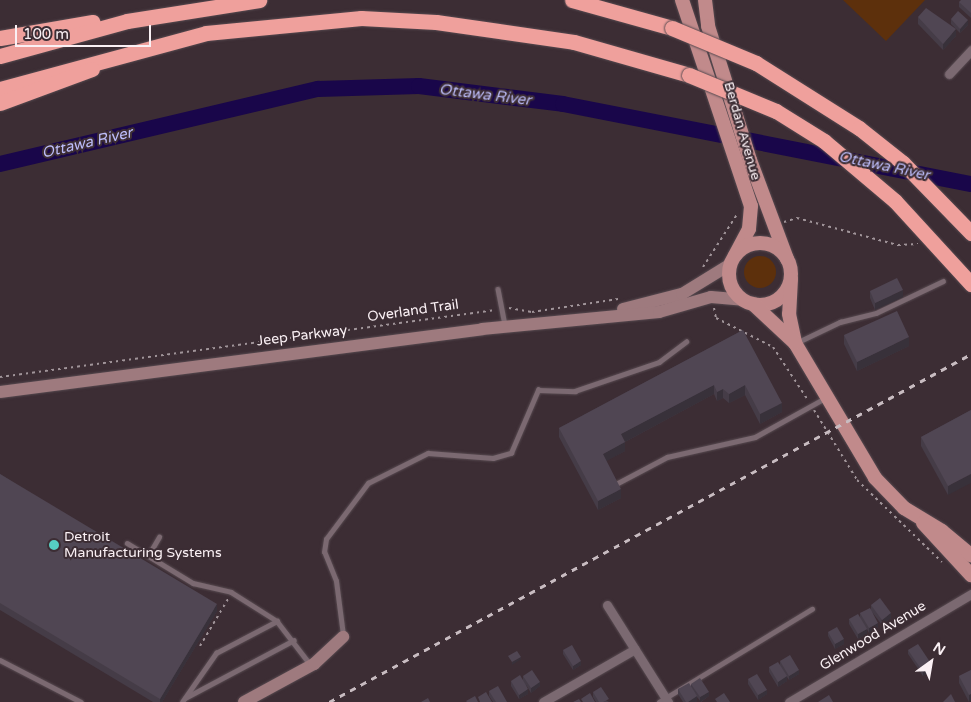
<!DOCTYPE html>
<html>
<head>
<meta charset="utf-8">
<style>
	body { margin:0 }
	#map { position:relative; width:971px; height:702px; overflow:hidden; background:#3c2d34; font-family:"Varela Round",sans-serif }
	div>[style] { position:absolute }
	.green>* { inset:0; background:#5d300c }
	.round { border-radius:50% }
	.river>* { height:16px; margin:-8px; padding:0 8px; transform-origin:8px; border-radius:8px; background:#19064a }
	.path>* { height:2px; margin-top:-1px; transform-origin:0; background:repeating-linear-gradient(90deg,#a09499 0 2.5px,transparent 0 6.5px) }
	.roads { filter:drop-shadow(0 0 1px #574a50) drop-shadow(0 0 1px #574a50) }
	.lane>* { height:4.5px; margin:-2.25px; padding:0 2.25px; transform-origin:2.25px; border-radius:2.25px; background:#7b6971 }
	.street>* { height:9px; margin:-4.5px; padding:0 4.5px; transform-origin:4.5px; border-radius:4.5px; background:#7b6971 }
	.secondary>* { height:12px; margin:-6px; padding:0 6px; transform-origin:6px; border-radius:6px; background:#9e7a7e }
	.primary>* { height:14px; margin:-7px; padding:0 7px; transform-origin:7px; border-radius:7px; background:#c18a8b }
	.primary>.ring { margin:-7px; padding:0; box-sizing:content-box; background:none; border:14px solid #c18a8b; border-radius:50% }
	.highway>* { height:15px; margin:-7.5px; padding:0 7.5px; transform-origin:7.5px; border-radius:7.5px; background:#efa09c }
	.rail>* { height:2.5px; margin-top:-1.25px; transform-origin:0; background:repeating-linear-gradient(90deg,#c8bcc1 0 6px,transparent 0 12px) }
	.bridges { filter:drop-shadow(0 0 1px #574a50) drop-shadow(0 0 1px #574a50) }
	.highway-bridge>* { height:15px; margin:-7.5px; padding:0 7.5px; transform-origin:7.5px; border-radius:7.5px; background:#efa09c }
	.wall>* { inset:0; background:#453c47 }
	.shaded-wall>* { inset:0; background:#38313a }
	.building>* { inset:0; background:#504653 }
	.dots>* { width:14px; height:14px; translate:-50% -50%; box-sizing:border-box; border:2px solid #3c2d34; border-radius:50% }
	span { translate:-50% -50%; white-space:nowrap; text-align:center; line-height:1.15; -webkit-text-stroke:4px #3c2d34; paint-order:stroke }
	.street-label { font-size:14px; color:#faf0f4 }
	.poi-label { font-size:14px; color:#faf0f4 }
	.left { translate:0 -50%; text-align:left }
	.water-label { font-size:15px; color:#bcbcf9; font-style:italic }
	.north { position:absolute; left:906px; top:637px; width:50px; height:50px; -webkit-text-stroke:4px #3c2d34; paint-order:stroke; rotate:32deg; font-size:14px; font-weight:700; line-height:20px; text-align:center; color:#faf0f4 }
	.north::after { content:''; display:block; margin:auto; width:18px; height:22px; background:#faf0f4; clip-path:polygon(50% 0,100% 100%,50% 72%,0 100%) }
	.scale { position:absolute; left:15px; top:25px; width:136px; height:22px; box-sizing:border-box; border:2px solid #faf0f4; border-top:0; padding-left:6px; font-size:15px; line-height:18px; white-space:nowrap; color:#faf0f4; -webkit-text-stroke:4px #3c2d34; paint-order:stroke }
</style>
</head>
<body>
<div id="map">
	<div class="green">
		<i style="clip-path:polygon(843px 0,925px 0,886px 41px)"></i>
		<i class="round" style="left:744px;top:256px;width:32px;height:32px"></i>
	</div>
	<div class="river">
		<i style="left:0;top:164px;width:327px;rotate:-13.3deg"></i>
		<i style="left:318px;top:89px;width:101px;rotate:-1.7deg"></i>
		<i style="left:419px;top:86px;width:145px;rotate:7.1deg"></i>
		<i style="left:563px;top:104px;width:416px;rotate:11.1deg"></i>
	</div>
	<div class="path">
		<i style="left:784px;top:222px;width:14px;rotate:-17deg"></i>
		<i style="left:797px;top:218px;width:105px;rotate:15deg"></i>
		<i style="left:898px;top:245px;width:20px;rotate:-3deg"></i>
		<i style="left:703px;top:267px;width:64px;rotate:-57.1deg"></i>
		<i style="left:509px;top:308px;width:23px;rotate:10deg"></i>
		<i style="left:532px;top:312px;width:87px;rotate:-8.6deg"></i>
		<i style="left:714px;top:308px;width:10px;rotate:79deg"></i>
		<i style="left:716px;top:318px;width:64px;rotate:27deg"></i>
		<i style="left:773px;top:347px;width:64px;rotate:56.6deg"></i>
		<i style="left:0;top:377px;width:500px;rotate:-7.7deg"></i>
		<i style="left:814px;top:410px;width:82px;rotate:58.4deg"></i>
		<i style="left:857px;top:480px;width:118px;rotate:44deg"></i>
		<i style="left:200px;top:646px;width:55px;rotate:-59.2deg"></i>
	</div>
	<div class="roads">
		<div class="lane">
			<i style="left:498px;top:289px;width:37px;rotate:79deg"></i>
			<i style="left:798px;top:342px;width:47px;rotate:-25.5deg"></i>
			<i style="left:840px;top:322px;width:37px;rotate:-14deg"></i>
			<i style="left:876px;top:313px;width:74px;rotate:-25.5deg"></i>
			<i style="left:614px;top:485px;width:60px;rotate:-27.8deg"></i>
			<i style="left:667px;top:457px;width:90px;rotate:-12.8deg"></i>
			<i style="left:755px;top:437px;width:80px;rotate:-29.1deg"></i>
			<i style="left:127px;top:543px;width:77px;rotate:31.2deg"></i>
			<i style="left:193px;top:583px;width:39px;rotate:13deg"></i>
			<i style="left:231px;top:592px;width:54px;rotate:32.2deg"></i>
			<i style="left:148px;top:556px;width:22px;rotate:-60deg"></i>
			<i style="left:343px;top:635px;width:54px;rotate:-97.4deg"></i>
			<i style="left:336px;top:581px;width:31px;rotate:-112deg"></i>
			<i style="left:324px;top:552px;width:13px;rotate:-81deg"></i>
			<i style="left:326px;top:539px;width:70px;rotate:-53.1deg"></i>
			<i style="left:368px;top:483px;width:67px;rotate:-26.6deg"></i>
			<i style="left:428px;top:453px;width:65px;rotate:4.4deg"></i>
			<i style="left:493px;top:458px;width:19px;rotate:-16deg"></i>
			<i style="left:511px;top:453px;width:69px;rotate:-66.8deg"></i>
			<i style="left:538px;top:390px;width:37px;rotate:2deg"></i>
			<i style="left:575px;top:391px;width:89px;rotate:-19deg"></i>
			<i style="left:659px;top:362px;width:34px;rotate:-37deg"></i>
			<i style="left:0;top:660px;width:91px;rotate:27.4deg"></i>
			<i style="left:185px;top:698px;width:123px;rotate:-28deg"></i>
			<i style="left:182px;top:702px;width:60px;rotate:-55.2deg"></i>
			<i style="left:216px;top:653px;width:69px;rotate:-27.7deg"></i>
			<i style="left:277px;top:621px;width:54px;rotate:52.5deg"></i>
			<i style="left:659px;top:702px;width:179px;rotate:-31.3deg"></i>
		</div>
		<div class="street">
			<i style="left:949px;top:74px;width:33px;rotate:-47deg"></i>
			<i style="left:607px;top:605px;width:115px;rotate:57.8deg"></i>
			<i style="left:543px;top:702px;width:106px;rotate:-29.9deg"></i>
			<i style="left:789px;top:702px;width:212px;rotate:-30.7deg"></i>
		</div>
		<div class="secondary">
			<i style="left:623px;top:309px;width:61px;rotate:-14.3deg"></i>
			<i style="left:682px;top:294px;width:57px;rotate:-31.5deg"></i>
			<i style="left:0;top:392px;width:486px;rotate:-7.4deg"></i>
			<i style="left:482px;top:329px;width:178px;rotate:-5.5deg"></i>
			<i style="left:659px;top:312px;width:54px;rotate:-16.1deg"></i>
			<i style="left:711px;top:297px;width:32px;rotate:5deg"></i>
			<i style="left:244px;top:702px;width:80px;rotate:-28.5deg"></i>
			<i style="left:314px;top:664px;width:40px;rotate:-43deg"></i>
		</div>
		<div class="primary">
			<i style="left:682px;top:0;width:217px;rotate:71.5deg"></i>
			<i style="left:751px;top:206px;width:23px;rotate:95deg"></i>
			<i style="left:749px;top:229px;width:30px;rotate:118deg"></i>
			<i style="left:705px;top:0;width:26px;rotate:83deg"></i>
			<i style="left:708px;top:26px;width:140px;rotate:72.6deg"></i>
			<i style="left:750px;top:160px;width:106px;rotate:69.5deg"></i>
			<i class="ring" style="left:729px;top:243px;width:48px;height:48px"></i>
			<i style="left:791px;top:279px;width:35px;rotate:93deg"></i>
			<i style="left:789px;top:314px;width:30px;rotate:78deg"></i>
			<i style="left:795px;top:343px;width:157px;rotate:59.3deg"></i>
			<i style="left:875px;top:478px;width:42px;rotate:46deg"></i>
			<i style="left:904px;top:508px;width:44px;rotate:31.2deg"></i>
			<i style="left:942px;top:531px;width:38px;rotate:40deg"></i>
			<i style="left:753px;top:304px;width:57px;rotate:42.9deg"></i>
			<i style="left:923px;top:523px;width:71px;rotate:47.3deg"></i>
		</div>
		<div class="highway">
			<i style="left:572px;top:0;width:104px;rotate:15.6deg"></i>
			<i style="left:0;top:38px;width:94px;rotate:-9.8deg"></i>
			<i style="left:0;top:56px;width:132px;rotate:-15.4deg"></i>
			<i style="left:127px;top:21px;width:134px;rotate:-9deg"></i>
			<i style="left:0;top:89px;width:213px;rotate:-15.2deg"></i>
			<i style="left:206px;top:33px;width:156px;rotate:-5.5deg"></i>
			<i style="left:361px;top:18px;width:75px;rotate:3.1deg"></i>
			<i style="left:436px;top:22px;width:139px;rotate:8.2deg"></i>
			<i style="left:574px;top:42px;width:120px;rotate:16deg"></i>
			<i style="left:0;top:103px;width:98px;rotate:-20.3deg"></i>
		</div>
	</div>
	<div class="rail">
		<i style="left:329px;top:702px;width:730px;rotate:-28.46deg"></i>
	</div>
	<div class="bridges">
		<div class="highway-bridge">
			<i style="left:672px;top:28px;width:91px;rotate:22.6deg"></i>
			<i style="left:756px;top:63px;width:122px;rotate:32.3deg"></i>
			<i style="left:859px;top:128px;width:56px;rotate:38.5deg"></i>
			<i style="left:903px;top:163px;width:98px;rotate:45.8deg"></i>
			<i style="left:689px;top:75px;width:94px;rotate:22.5deg"></i>
			<i style="left:776px;top:111px;width:57px;rotate:32deg"></i>
			<i style="left:824px;top:141px;width:93px;rotate:40.2deg"></i>
			<i style="left:895px;top:201px;width:113px;rotate:47.5deg"></i>
		</div>
	</div>
	<div class="wall">
		<i style="clip-path:polygon(971px 0,971px 18px,959px 7px,959px 2px)"></i>
		<i style="clip-path:polygon(918px 17px,956px 36px,943px 50px,918px 24px)"></i>
		<i style="clip-path:polygon(951px 19px,968px 25px,960px 33px,951px 24px)"></i>
		<i style="clip-path:polygon(870px 291px,903px 297px,875px 310px,870px 298px)"></i>
		<i style="clip-path:polygon(743px 330px,782px 412px,760px 424px,745px 395px,729px 403px,723px 398px,717px 401px,714px 394px,625px 442px,625px 451px,606px 461px,621px 498px,598px 510px,559px 437px,559px 428px)"></i>
		<i style="clip-path:polygon(844px 335px,909px 346px,857px 371px,844px 344px)"></i>
		<i style="clip-path:polygon(971px 410px,948px 495px,921px 446px,921px 437px)"></i>
		<i style="clip-path:polygon(0 474px,217px 611px,162px 702px,153px 702px,0 610px)"></i>
		<i style="clip-path:polygon(871px 605px,891px 618px,882px 625px,872px 612px,878px 627px,869px 633px,867px 629px,867px 634px,858px 639px,849px 624px,849px 619px,860px 618px,860px 613px,871px 609px)"></i>
		<i style="clip-path:polygon(828px 632px,844px 644px,835px 649px,828px 636px)"></i>
		<i style="clip-path:polygon(563px 650px,581px 665px,573px 670px,563px 654px)"></i>
		<i style="clip-path:polygon(908px 650px,932px 670px,923px 676px,908px 654px)"></i>
		<i style="clip-path:polygon(780px 661px,799px 674px,789px 680px,787px 677px,787px 681px,778px 687px,769px 672px,769px 667px,780px 665px)"></i>
		<i style="clip-path:polygon(971px 670px,969px 702px,959px 683px,959px 676px)"></i>
		<i style="clip-path:polygon(523px 676px,540px 686px,531px 693px,526px 685px,528px 694px,519px 699px,511px 686px,511px 681px,523px 680px)"></i>
		<i style="clip-path:polygon(748px 679px,767px 694px,758px 700px,748px 684px)"></i>
		<i style="clip-path:polygon(691px 684px,709px 696px,701px 702px,697px 697px,697px 701px,695px 702px,683px 702px,678px 694px,678px 689px,691px 687px)"></i>
		<i style="clip-path:polygon(489px 691px,507px 702px,493px 702px,489px 696px)"></i>
		<i style="clip-path:polygon(593px 692px,609px 702px,596px 702px,593px 697px)"></i>
	</div>
	<div class="shaded-wall">
		<i style="clip-path:polygon(968px 20px,968px 25px,960px 33px,960px 29px)"></i>
		<i style="clip-path:polygon(956px 29px,956px 36px,943px 50px,943px 44px)"></i>
		<i style="clip-path:polygon(903px 290px,903px 297px,875px 310px,875px 303px)"></i>
		<i style="clip-path:polygon(909px 337px,909px 346px,857px 371px,857px 362px)"></i>
		<i style="clip-path:polygon(714px 385px,714px 394px,621px 444px,621px 434px)"></i>
		<i style="clip-path:polygon(745px 385px,745px 395px,729px 403px,729px 394px)"></i>
		<i style="clip-path:polygon(723px 389px,723px 398px,717px 401px,717px 392px)"></i>
		<i style="clip-path:polygon(782px 403px,782px 412px,760px 424px,760px 414px)"></i>
		<i style="clip-path:polygon(625px 442px,625px 451px,603px 463px,603px 454px)"></i>
		<i style="clip-path:polygon(971px 474px,971px 483px,948px 495px,948px 486px)"></i>
		<i style="clip-path:polygon(621px 489px,621px 498px,598px 510px,598px 501px)"></i>
		<i style="clip-path:polygon(217px 604px,217px 611px,162px 702px,160px 702px,160px 699px)"></i>
		<i style="clip-path:polygon(891px 613px,891px 618px,882px 625px,882px 620px)"></i>
		<i style="clip-path:polygon(878px 623px,878px 627px,869px 633px,869px 628px)"></i>
		<i style="clip-path:polygon(867px 629px,867px 634px,858px 639px,858px 634px)"></i>
		<i style="clip-path:polygon(844px 639px,844px 644px,835px 649px,835px 644px)"></i>
		<i style="clip-path:polygon(521px 657px,521px 659px,512px 665px,512px 662px)"></i>
		<i style="clip-path:polygon(581px 661px,581px 665px,573px 670px,573px 666px)"></i>
		<i style="clip-path:polygon(932px 665px,932px 670px,923px 676px,923px 672px)"></i>
		<i style="clip-path:polygon(799px 670px,799px 674px,789px 680px,789px 676px)"></i>
		<i style="clip-path:polygon(787px 676px,787px 681px,778px 687px,778px 682px)"></i>
		<i style="clip-path:polygon(540px 682px,540px 686px,531px 693px,531px 688px)"></i>
		<i style="clip-path:polygon(528px 689px,528px 694px,519px 699px,519px 695px)"></i>
		<i style="clip-path:polygon(767px 690px,767px 694px,758px 700px,758px 695px)"></i>
		<i style="clip-path:polygon(709px 692px,709px 696px,700px 702px,700px 697px)"></i>
		<i style="clip-path:polygon(971px 694px,971px 701px,969px 702px,969px 695px)"></i>
		<i style="clip-path:polygon(697px 696px,697px 701px,695px 702px,688px 702px)"></i>
	</div>
	<div class="building">
		<i style="clip-path:polygon(961px 0,971px 0,971px 13px,959px 2px)"></i>
		<i style="clip-path:polygon(926px 8px,956px 29px,943px 44px,918px 17px)"></i>
		<i style="clip-path:polygon(958px 11px,968px 20px,960px 29px,951px 19px)"></i>
		<i style="clip-path:polygon(897px 278px,903px 290px,875px 303px,870px 291px)"></i>
		<i style="clip-path:polygon(897px 311px,909px 337px,857px 362px,844px 335px)"></i>
		<i style="clip-path:polygon(743px 330px,782px 403px,760px 414px,745px 385px,729px 394px,723px 389px,717px 392px,714px 385px,621px 434px,625px 442px,603px 454px,621px 489px,598px 501px,559px 428px)"></i>
		<i style="clip-path:polygon(971px 410px,971px 474px,948px 486px,921px 437px)"></i>
		<i style="clip-path:polygon(0 474px,217px 604px,160px 699px,0 603px)"></i>
		<i style="clip-path:polygon(880px 598px,891px 613px,882px 620px,871px 605px)"></i>
		<i style="clip-path:polygon(870px 608px,878px 623px,869px 628px,860px 613px)"></i>
		<i style="clip-path:polygon(858px 614px,867px 629px,858px 634px,849px 619px)"></i>
		<i style="clip-path:polygon(837px 627px,844px 639px,835px 644px,828px 632px)"></i>
		<i style="clip-path:polygon(918px 644px,932px 665px,923px 672px,908px 650px)"></i>
		<i style="clip-path:polygon(572px 645px,581px 661px,573px 666px,563px 650px)"></i>
		<i style="clip-path:polygon(517px 651px,521px 657px,512px 662px,508px 656px)"></i>
		<i style="clip-path:polygon(790px 655px,799px 670px,789px 676px,780px 661px)"></i>
		<i style="clip-path:polygon(778px 662px,787px 676px,778px 682px,769px 667px)"></i>
		<i style="clip-path:polygon(532px 670px,540px 682px,531px 688px,523px 676px)"></i>
		<i style="clip-path:polygon(971px 670px,971px 694px,969px 695px,959px 676px)"></i>
		<i style="clip-path:polygon(757px 674px,767px 690px,758px 695px,748px 679px)"></i>
		<i style="clip-path:polygon(520px 675px,528px 689px,519px 695px,511px 681px)"></i>
		<i style="clip-path:polygon(700px 678px,709px 692px,700px 697px,691px 684px)"></i>
		<i style="clip-path:polygon(689px 683px,697px 696px,688px 702px,686px 702px,678px 689px)"></i>
		<i style="clip-path:polygon(498px 686px,507px 702px,496px 702px,489px 691px)"></i>
		<i style="clip-path:polygon(601px 687px,609px 699px,603px 702px,599px 702px,593px 692px)"></i>
		<i style="clip-path:polygon(486px 692px,492px 702px,480px 702px,478px 697px)"></i>
		<i style="clip-path:polygon(590px 693px,595px 702px,583px 702px,581px 699px)"></i>
		<i style="clip-path:polygon(724px 693px,730px 702px,717px 702px,715px 699px)"></i>
		<i style="clip-path:polygon(951px 694px,955px 702px,943px 702px)"></i>
		<i style="clip-path:polygon(829px 695px,833px 702px,818px 702px)"></i>
		<i style="clip-path:polygon(475px 696px,478px 702px,467px 702px,466px 701px)"></i>
		<i style="clip-path:polygon(428px 698px,430px 702px,421px 702px)"></i>
		<i style="clip-path:polygon(579px 699px,581px 702px,573px 702px)"></i>
	</div>
	<div class="dots">
		<i style="left:54px;top:545px;background:#56cec3"></i>
	</div>
	<div class="street-label">
		<span style="left:742px;top:131px;rotate:74deg">Berdan Avenue</span>
		<span style="left:413px;top:311px;rotate:-8deg">Overland Trail</span>
		<span style="left:302px;top:336px;rotate:-7deg">Jeep Parkway</span>
		<span style="left:873px;top:636px;rotate:-31deg">Glenwood Avenue</span>
	</div>
	<div class="poi-label">
		<span class="left" style="left:64px;top:545px">Detroit<br>Manufacturing Systems</span>
	</div>
	<div class="water-label">
		<span style="left:485px;top:95px;rotate:7deg">Ottawa River</span>
		<span style="left:87px;top:143px;rotate:-13deg">Ottawa River</span>
		<span style="left:884px;top:166px;rotate:12deg">Ottawa River</span>
	</div>
	<div class="north">N</div>
	<div class="scale">100 m</div>
</div>
</body>
</html>
